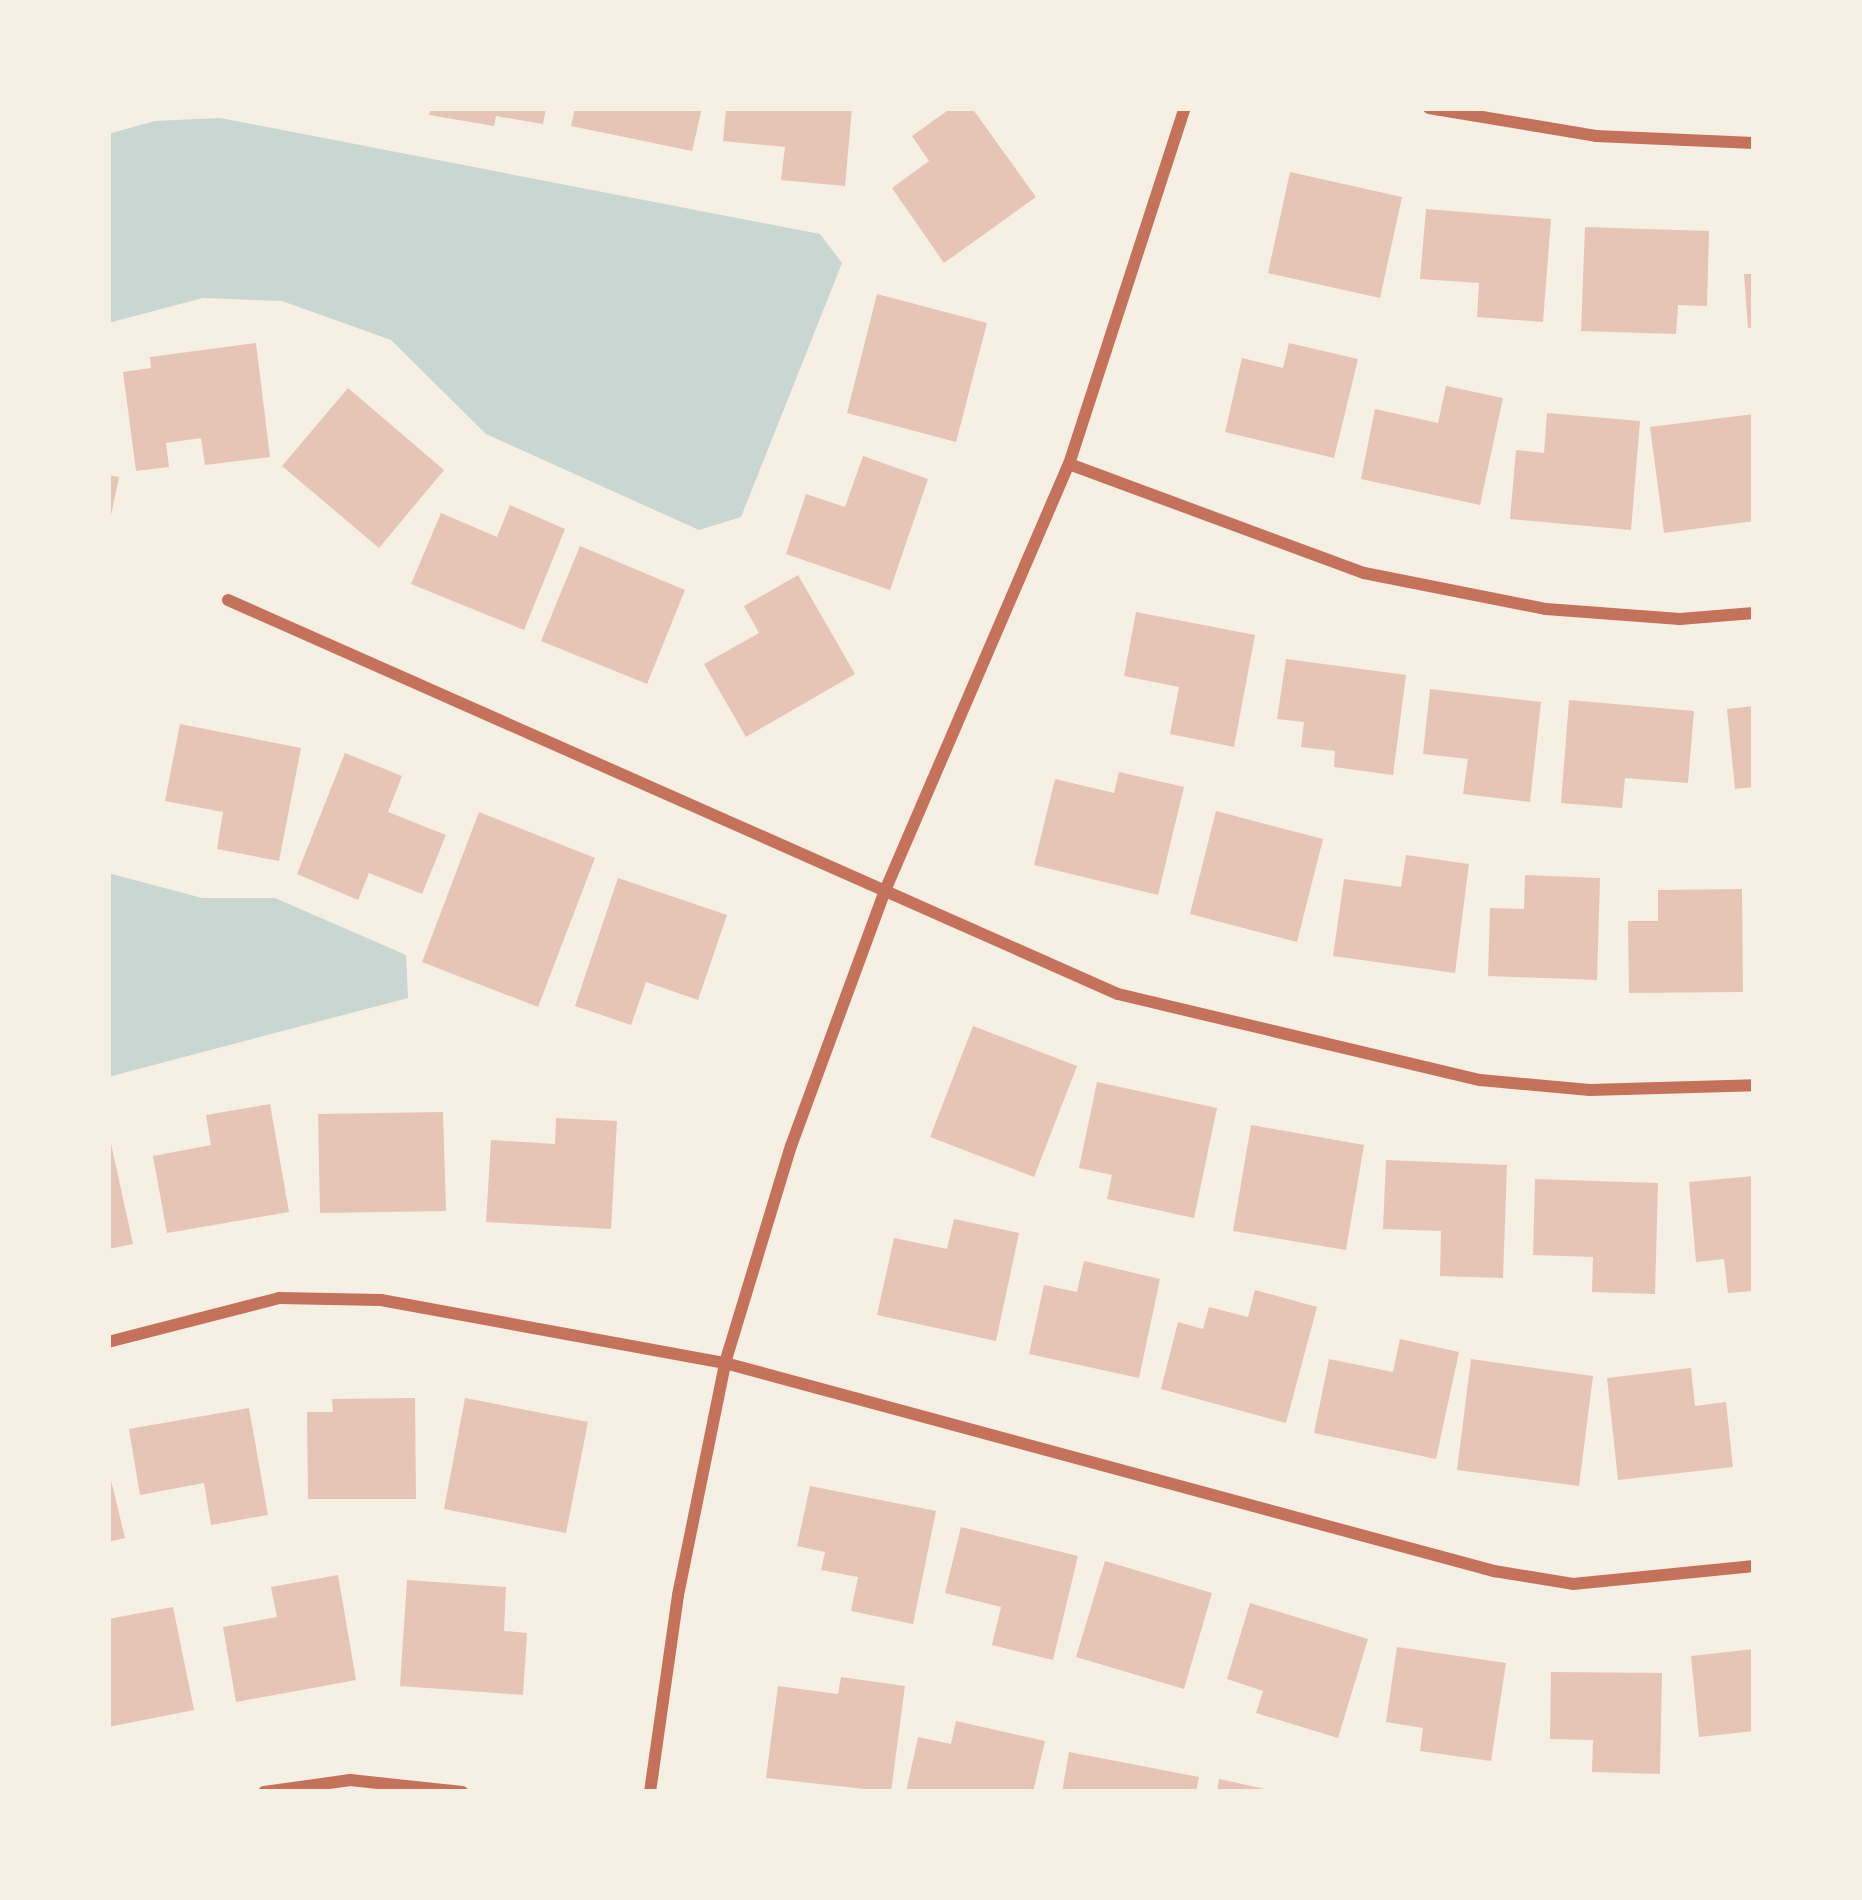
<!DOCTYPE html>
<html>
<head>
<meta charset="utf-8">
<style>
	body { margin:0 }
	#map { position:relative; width:1862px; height:1900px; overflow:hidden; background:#f6efe4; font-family:Commissioner,sans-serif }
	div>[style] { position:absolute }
	.water>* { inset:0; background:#c9d6d2 }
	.building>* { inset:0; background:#e6c5b7 }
	.minor>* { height:12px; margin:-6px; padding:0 6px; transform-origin:6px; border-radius:6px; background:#c5725c }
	span { translate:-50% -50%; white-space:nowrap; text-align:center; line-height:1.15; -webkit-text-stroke:12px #f6efe4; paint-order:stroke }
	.frame { position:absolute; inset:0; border:111px solid #f6efe4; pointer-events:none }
</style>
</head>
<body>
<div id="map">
	<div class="water">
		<i style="clip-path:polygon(220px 118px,820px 234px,842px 263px,741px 517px,699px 530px,486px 434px,391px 340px,282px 301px,203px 298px,108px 323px,108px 134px,155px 121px)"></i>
		<i style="clip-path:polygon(108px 873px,202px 898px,275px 898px,406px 955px,408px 998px,108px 1077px)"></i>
	</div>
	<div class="building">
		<i style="clip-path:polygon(431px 108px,546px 108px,543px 124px,496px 116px,494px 126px,429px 115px)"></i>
		<i style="clip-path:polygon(575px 108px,702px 108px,692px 151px,571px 126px)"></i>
		<i style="clip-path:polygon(726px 108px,852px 108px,845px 186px,781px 180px,785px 147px,723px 141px)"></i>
		<i style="clip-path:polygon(951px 108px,972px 108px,1036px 197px,944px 263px,892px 188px,929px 161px,912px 136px)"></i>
		<i style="clip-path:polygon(1290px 172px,1402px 197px,1380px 298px,1268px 273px)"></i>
		<i style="clip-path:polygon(1426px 209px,1551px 219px,1543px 322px,1477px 317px,1479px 283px,1420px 279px)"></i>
		<i style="clip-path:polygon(1585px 227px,1709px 231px,1707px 306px,1678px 305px,1676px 334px,1581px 331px)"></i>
		<i style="clip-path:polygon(1744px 274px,1754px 274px,1754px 327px,1748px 328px)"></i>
		<i style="clip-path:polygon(877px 294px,987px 323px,956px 442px,847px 413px)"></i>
		<i style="clip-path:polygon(256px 343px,270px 457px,205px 465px,201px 438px,166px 443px,169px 467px,136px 471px,123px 372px,151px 368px,150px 357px)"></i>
		<i style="clip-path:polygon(1289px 343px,1358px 359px,1334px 458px,1225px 432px,1242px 358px,1283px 368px)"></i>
		<i style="clip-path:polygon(1446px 386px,1503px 398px,1480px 505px,1361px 479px,1375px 409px,1438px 423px)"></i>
		<i style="clip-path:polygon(348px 388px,444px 470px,379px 548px,282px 466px)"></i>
		<i style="clip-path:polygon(1547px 413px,1640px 421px,1631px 530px,1510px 519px,1516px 450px,1544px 453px)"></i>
		<i style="clip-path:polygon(1754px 414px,1754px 521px,1664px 533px,1650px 427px)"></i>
		<i style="clip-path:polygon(863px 456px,928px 479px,890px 590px,786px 554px,806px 494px,845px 507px)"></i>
		<i style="clip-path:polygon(108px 475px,119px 477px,110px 520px,108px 519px)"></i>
		<i style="clip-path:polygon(510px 505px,565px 529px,524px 630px,411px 584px,441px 513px,497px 537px)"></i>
		<i style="clip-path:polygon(580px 546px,685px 590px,647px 684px,541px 641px)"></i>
		<i style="clip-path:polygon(798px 575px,855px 674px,746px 737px,704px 664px,759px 633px,744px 606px)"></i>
		<i style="clip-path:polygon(1136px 612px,1255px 635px,1234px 747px,1170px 734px,1179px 687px,1124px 676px)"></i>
		<i style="clip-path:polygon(1286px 659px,1406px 675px,1393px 775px,1334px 767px,1335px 751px,1301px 747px,1304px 722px,1277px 719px)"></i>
		<i style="clip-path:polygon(1430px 689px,1541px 702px,1530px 802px,1463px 794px,1468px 759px,1423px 754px)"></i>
		<i style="clip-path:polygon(1569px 700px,1694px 711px,1688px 783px,1625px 778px,1622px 808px,1561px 803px)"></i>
		<i style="clip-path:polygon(1754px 706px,1754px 787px,1735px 789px,1727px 709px)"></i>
		<i style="clip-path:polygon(180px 724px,301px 748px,279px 861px,217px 849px,223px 812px,165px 801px)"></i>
		<i style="clip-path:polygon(345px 753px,402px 776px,388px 812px,446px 835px,422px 894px,369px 873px,358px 900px,297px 874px)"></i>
		<i style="clip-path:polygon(1119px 772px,1184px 787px,1158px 895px,1034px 865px,1055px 779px,1114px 793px)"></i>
		<i style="clip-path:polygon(1216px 811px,1323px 839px,1297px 942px,1190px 914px)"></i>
		<i style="clip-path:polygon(479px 812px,595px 858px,538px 1007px,422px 962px)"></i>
		<i style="clip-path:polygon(1406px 855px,1469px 864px,1455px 973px,1333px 956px,1344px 879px,1401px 887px)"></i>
		<i style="clip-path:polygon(1525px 875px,1600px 878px,1597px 980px,1488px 976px,1490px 908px,1524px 909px)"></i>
		<i style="clip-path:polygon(618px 878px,727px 915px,698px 1000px,646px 982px,631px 1025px,575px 1006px)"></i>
		<i style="clip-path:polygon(1742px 889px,1743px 992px,1629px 993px,1628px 921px,1658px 921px,1658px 890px)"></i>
		<i style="clip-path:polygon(973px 1026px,1077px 1066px,1034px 1177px,930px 1137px)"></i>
		<i style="clip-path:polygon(1097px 1082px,1217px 1108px,1194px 1218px,1107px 1199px,1112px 1175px,1079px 1168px)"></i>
		<i style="clip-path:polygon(270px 1104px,289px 1212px,167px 1233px,153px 1156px,211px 1145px,206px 1115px)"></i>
		<i style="clip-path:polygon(443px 1112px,446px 1211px,320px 1213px,318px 1114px)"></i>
		<i style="clip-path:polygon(556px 1118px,617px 1121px,611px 1229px,486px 1222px,491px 1140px,555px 1144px)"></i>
		<i style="clip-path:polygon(1251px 1125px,1364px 1145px,1346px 1250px,1233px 1231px)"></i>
		<i style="clip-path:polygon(108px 1130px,133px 1244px,108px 1249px)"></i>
		<i style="clip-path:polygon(1386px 1160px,1507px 1165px,1503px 1278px,1440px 1276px,1441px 1231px,1383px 1229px)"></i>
		<i style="clip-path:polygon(1754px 1176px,1754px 1291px,1728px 1293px,1724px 1259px,1696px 1262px,1689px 1182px)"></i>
		<i style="clip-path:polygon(1535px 1179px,1658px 1183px,1655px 1294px,1592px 1292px,1593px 1257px,1533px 1255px)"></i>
		<i style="clip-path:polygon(954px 1219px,1019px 1233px,996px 1341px,877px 1315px,894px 1238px,947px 1249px)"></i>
		<i style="clip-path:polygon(1084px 1261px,1160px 1279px,1139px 1378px,1029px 1354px,1044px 1285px,1077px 1292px)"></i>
		<i style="clip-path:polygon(1255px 1290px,1317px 1307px,1286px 1423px,1161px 1389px,1178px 1322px,1203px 1329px,1209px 1307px,1248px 1317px)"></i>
		<i style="clip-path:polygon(1400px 1339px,1459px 1352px,1436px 1459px,1314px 1433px,1329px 1359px,1393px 1372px)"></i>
		<i style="clip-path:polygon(1471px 1359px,1593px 1376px,1579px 1486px,1457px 1470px)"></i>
		<i style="clip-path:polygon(1691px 1368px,1695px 1406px,1726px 1402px,1733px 1467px,1618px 1480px,1607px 1378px)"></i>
		<i style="clip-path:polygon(415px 1398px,416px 1499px,308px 1499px,307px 1412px,333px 1412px,332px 1399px)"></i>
		<i style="clip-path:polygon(465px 1398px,588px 1422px,566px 1533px,444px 1509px)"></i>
		<i style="clip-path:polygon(249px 1408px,268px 1515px,211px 1525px,204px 1483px,140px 1495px,129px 1429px)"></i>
		<i style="clip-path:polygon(108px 1468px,125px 1538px,108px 1542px)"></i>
		<i style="clip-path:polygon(810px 1486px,936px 1511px,913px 1624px,851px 1611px,858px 1577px,821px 1570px,825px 1552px,797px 1546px)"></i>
		<i style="clip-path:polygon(961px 1527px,1078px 1556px,1053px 1660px,992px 1645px,1001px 1607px,945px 1593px)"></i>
		<i style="clip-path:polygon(1105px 1561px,1212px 1593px,1184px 1689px,1076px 1657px)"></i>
		<i style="clip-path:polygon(338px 1575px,356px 1680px,236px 1702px,223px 1627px,277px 1617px,271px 1587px)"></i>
		<i style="clip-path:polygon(407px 1580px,506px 1587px,504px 1631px,527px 1633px,523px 1695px,400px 1686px)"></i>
		<i style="clip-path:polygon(1250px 1603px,1368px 1639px,1338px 1738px,1256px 1713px,1263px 1691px,1227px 1679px)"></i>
		<i style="clip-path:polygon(173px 1607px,194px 1710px,108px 1727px,108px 1619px)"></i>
		<i style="clip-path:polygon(1397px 1647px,1506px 1663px,1491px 1761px,1420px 1751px,1423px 1728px,1386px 1722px)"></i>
		<i style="clip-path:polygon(1754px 1649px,1754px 1731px,1699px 1737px,1691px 1656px)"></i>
		<i style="clip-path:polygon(1551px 1672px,1662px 1673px,1660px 1774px,1592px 1772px,1593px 1740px,1550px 1739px)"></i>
		<i style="clip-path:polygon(841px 1677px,905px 1686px,891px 1792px,766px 1778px,778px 1686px,838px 1694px)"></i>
		<i style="clip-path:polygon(956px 1721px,1045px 1741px,1033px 1792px,906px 1792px,918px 1737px,951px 1744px)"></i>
		<i style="clip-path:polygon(1069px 1752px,1199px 1777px,1196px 1792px,1062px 1792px)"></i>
		<i style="clip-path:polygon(1219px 1779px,1270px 1790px,1269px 1792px,1217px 1792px)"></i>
	</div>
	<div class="minor">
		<i style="left:1429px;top:108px;width:169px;rotate:9.5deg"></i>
		<i style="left:1596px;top:136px;width:158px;rotate:2.5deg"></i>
		<i style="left:1069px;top:464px;width:314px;rotate:20.3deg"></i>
		<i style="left:1364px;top:573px;width:186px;rotate:11.2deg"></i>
		<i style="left:1546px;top:609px;width:134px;rotate:4.3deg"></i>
		<i style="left:1680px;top:619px;width:74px;rotate:-4.6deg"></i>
		<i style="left:228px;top:600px;width:973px;rotate:23.88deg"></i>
		<i style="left:1118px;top:994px;width:372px;rotate:13.4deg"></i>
		<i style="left:1480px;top:1080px;width:110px;rotate:5.2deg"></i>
		<i style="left:1590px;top:1090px;width:164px;rotate:-1.7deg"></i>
		<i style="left:108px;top:1342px;width:177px;rotate:-14.4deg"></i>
		<i style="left:279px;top:1298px;width:102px;rotate:1.1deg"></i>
		<i style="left:381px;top:1300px;width:350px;rotate:10.4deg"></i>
		<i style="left:725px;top:1363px;width:797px;rotate:15.14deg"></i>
		<i style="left:1494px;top:1571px;width:80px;rotate:9.3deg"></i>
		<i style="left:1573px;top:1584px;width:182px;rotate:-5.7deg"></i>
		<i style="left:264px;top:1792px;width:87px;rotate:-7.9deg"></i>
		<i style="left:350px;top:1780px;width:113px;rotate:6.1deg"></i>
		<i style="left:650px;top:1792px;width:199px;rotate:-81.9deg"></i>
		<i style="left:678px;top:1595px;width:237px;rotate:-78.5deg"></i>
		<i style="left:725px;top:1363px;width:227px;rotate:-73.1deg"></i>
		<i style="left:791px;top:1146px;width:270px;rotate:-69.8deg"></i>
		<i style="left:884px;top:893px;width:467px;rotate:-66.7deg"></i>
		<i style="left:1069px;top:464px;width:374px;rotate:-72deg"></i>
	</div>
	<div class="frame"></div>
</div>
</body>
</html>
